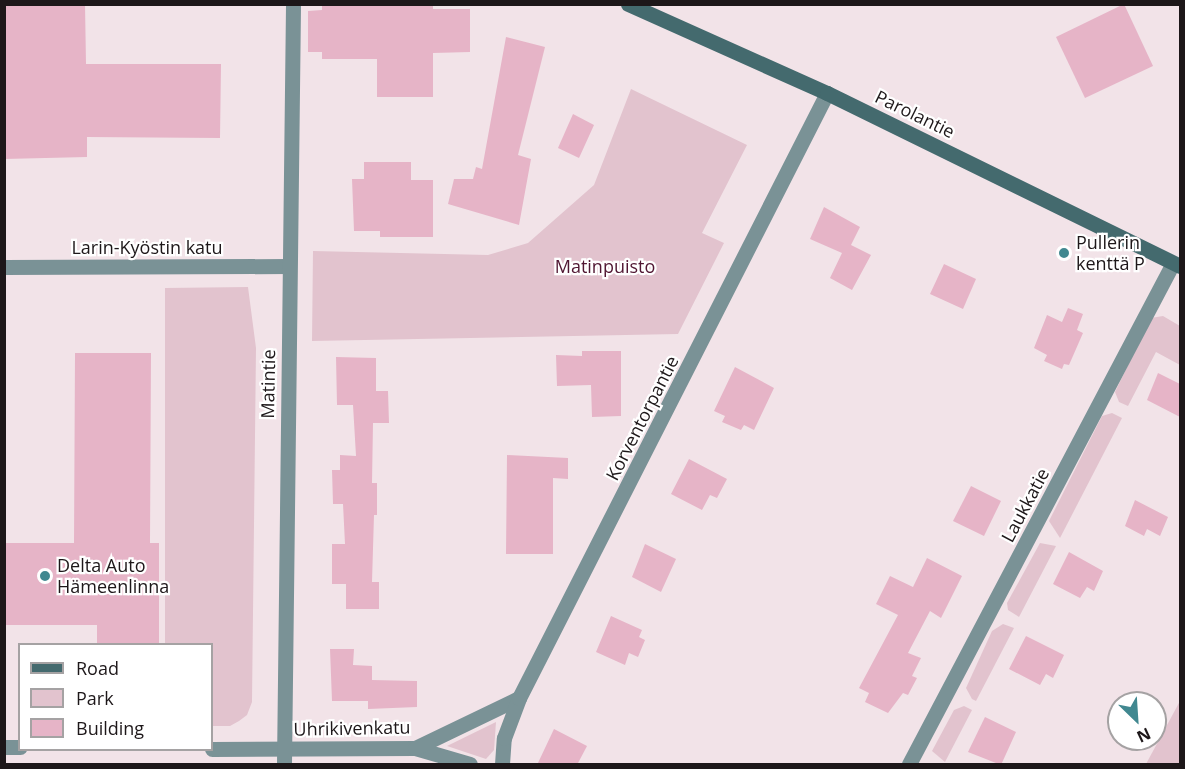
<!DOCTYPE html>
<html>
<head>
<meta charset="utf-8">
<style>
	body { margin:0 }
	#map { position:relative; width:1185px; height:769px; overflow:hidden; background:#f2e3e8; font-family:"Open Sans",sans-serif }
	div>[style] { position:absolute }
	.green>* { inset:0; background:#e2c3ce }
	.building>* { inset:0; background:#e6b4c7 }
	.minor>* { height:15px; margin:-7.5px; padding:0 7.5px; transform-origin:7.5px; border-radius:7.5px; background:#7a9296 }
	.secondary>* { height:15px; margin:-7.5px; padding:0 7.5px; transform-origin:7.5px; border-radius:7.5px; background:#446a6e }
	.dots>* { width:16px; height:16px; translate:-50% -50%; box-sizing:border-box; border:3px solid #fff; border-radius:50% }
	span { translate:-50% -50%; white-space:nowrap; text-align:center; line-height:1.15; -webkit-text-stroke:4.5px #fff; paint-order:stroke }
	.street-label { font-size:18px; color:#1d1719 }
	.poi-label { font-size:18px; color:#1d1719 }
	.left { translate:0 -50%; text-align:left }
	.park-label { font-size:18px; color:#501632 }
	.frame { position:absolute; inset:0; border:6px solid #1d1719; pointer-events:none }
	.legend { position:absolute; left:18px; top:643px; width:195px; height:108px; box-sizing:border-box; background:#fff; border:2px solid #a5a2a3; margin:0; padding:8px 10px; list-style:none; font-size:18px; color:#1d1719 }
	.legend li { display:flex; align-items:center; gap:12px; height:30px }
	.legend b { width:30px; border:2px solid #a5a2a3 }
	.north { position:absolute; left:1107px; top:691px; width:60px; height:60px; box-sizing:border-box; background:#fff; border:2px solid #a5a2a3; border-radius:50%; rotate:155deg; font-size:16px; font-weight:700; line-height:24px; text-align:center; color:#1d1719 }
	.north::after { content:''; display:block; margin:auto; width:21px; height:27px; background:#418890; clip-path:polygon(50% 0,100% 100%,50% 72%,0 100%) }
</style>
</head>
<body>
<div id="map">
	<div class="green">
		<i style="clip-path:polygon(631px 89px,747px 145px,702px 233px,724px 243px,678px 334px,312px 341px,313px 251px,488px 255px,528px 243px,594px 185px)"></i>
		<i style="clip-path:polygon(248px 287px,256px 348px,252px 702px,247px 715px,239px 721px,230px 726px,212px 726px,212px 644px,165px 644px,165px 288px)"></i>
		<i style="clip-path:polygon(1163px 316px,1180px 326px,1180px 365px,1156px 352px,1128px 406px,1119px 402px,1115px 392px,1151px 318px)"></i>
		<i style="clip-path:polygon(1112px 413px,1122px 418px,1060px 538px,1049px 521px,1102px 416px)"></i>
		<i style="clip-path:polygon(1040px 543px,1056px 546px,1019px 617px,1008px 610px,1007px 603px)"></i>
		<i style="clip-path:polygon(1003px 624px,1014px 628px,976px 701px,972px 699px,966px 688px,992px 631px)"></i>
		<i style="clip-path:polygon(1180px 701px,1180px 764px,1146px 764px)"></i>
		<i style="clip-path:polygon(964px 706px,972px 710px,945px 762px,932px 751px,954px 710px)"></i>
		<i style="clip-path:polygon(496px 722px,494px 750px,486px 759px,447px 746px)"></i>
	</div>
	<div class="building">
		<i style="clip-path:polygon(4px 4px,85px 4px,86px 64px,221px 64px,220px 138px,87px 137px,87px 157px,4px 159px)"></i>
		<i style="clip-path:polygon(322px 4px,433px 4px,433px 9px,470px 9px,470px 52px,433px 53px,433px 97px,377px 97px,377px 59px,322px 59px,322px 52px,308px 52px,308px 11px,322px 10px)"></i>
		<i style="clip-path:polygon(1124px 4px,1153px 66px,1085px 98px,1056px 37px)"></i>
		<i style="clip-path:polygon(506px 37px,545px 47px,518px 155px,531px 159px,519px 225px,448px 204px,454px 179px,473px 179px,476px 167px,482px 169px)"></i>
		<i style="clip-path:polygon(573px 114px,594px 125px,579px 158px,558px 148px)"></i>
		<i style="clip-path:polygon(364px 162px,411px 162px,411px 180px,433px 180px,433px 237px,380px 237px,380px 231px,354px 231px,352px 179px,364px 179px)"></i>
		<i style="clip-path:polygon(824px 207px,860px 227px,851px 245px,871px 255px,852px 290px,830px 278px,842px 253px,810px 239px)"></i>
		<i style="clip-path:polygon(944px 264px,976px 279px,963px 309px,930px 294px)"></i>
		<i style="clip-path:polygon(1068px 308px,1083px 314px,1077px 330px,1083px 333px,1069px 365px,1064px 364px,1062px 369px,1044px 361px,1047px 355px,1034px 348px,1047px 315px,1062px 322px)"></i>
		<i style="clip-path:polygon(582px 351px,621px 351px,621px 416px,592px 417px,591px 385px,557px 386px,556px 355px,582px 356px)"></i>
		<i style="clip-path:polygon(75px 353px,151px 353px,150px 543px,159px 543px,159px 645px,97px 645px,97px 625px,4px 625px,4px 543px,74px 543px)"></i>
		<i style="clip-path:polygon(336px 357px,376px 358px,376px 391px,388px 391px,389px 423px,373px 423px,372px 483px,377px 483px,377px 515px,374px 515px,372px 582px,379px 582px,379px 609px,346px 609px,346px 584px,332px 584px,332px 544px,345px 544px,343px 504px,333px 504px,332px 470px,340px 470px,340px 455px,356px 456px,353px 405px,337px 405px)"></i>
		<i style="clip-path:polygon(735px 367px,774px 388px,754px 430px,744px 425px,741px 430px,722px 422px,725px 416px,714px 411px)"></i>
		<i style="clip-path:polygon(1158px 373px,1180px 384px,1180px 417px,1147px 400px)"></i>
		<i style="clip-path:polygon(507px 455px,568px 458px,568px 479px,553px 478px,553px 554px,506px 554px)"></i>
		<i style="clip-path:polygon(689px 459px,727px 479px,717px 498px,710px 495px,702px 510px,671px 494px)"></i>
		<i style="clip-path:polygon(971px 486px,1001px 501px,984px 536px,953px 521px)"></i>
		<i style="clip-path:polygon(1135px 500px,1168px 517px,1160px 536px,1147px 529px,1144px 536px,1125px 526px)"></i>
		<i style="clip-path:polygon(645px 544px,676px 559px,661px 592px,632px 577px)"></i>
		<i style="clip-path:polygon(1069px 552px,1103px 571px,1094px 591px,1087px 587px,1080px 598px,1053px 584px)"></i>
		<i style="clip-path:polygon(927px 558px,962px 576px,941px 618px,930px 611px,908px 653px,921px 658px,912px 676px,917px 678px,908px 695px,903px 693px,888px 713px,865px 702px,869px 693px,859px 688px,898px 615px,876px 604px,890px 576px,913px 587px)"></i>
		<i style="clip-path:polygon(611px 616px,642px 630px,639px 637px,645px 640px,638px 657px,629px 653px,625px 665px,596px 652px)"></i>
		<i style="clip-path:polygon(1026px 636px,1064px 655px,1053px 678px,1046px 674px,1040px 685px,1009px 669px)"></i>
		<i style="clip-path:polygon(330px 649px,354px 649px,353px 665px,372px 666px,372px 680px,417px 681px,417px 707px,368px 709px,368px 701px,332px 701px)"></i>
		<i style="clip-path:polygon(985px 717px,1016px 732px,1001px 765px,968px 752px)"></i>
		<i style="clip-path:polygon(554px 729px,587px 746px,577px 765px,537px 765px)"></i>
	</div>
	<div class="minor">
		<i style="left:4px;top:267px;width:285px;rotate:-0.2deg"></i>
		<i style="left:4px;top:747px;width:16px"></i>
		<i style="left:415px;top:748px;width:57px;rotate:16.2deg"></i>
		<i style="left:212px;top:749px;width:203px;rotate:-0.3deg"></i>
		<i style="left:415px;top:748px;width:115px;rotate:-25.7deg"></i>
		<i style="left:284px;top:764px;width:760px;rotate:-89.32deg"></i>
		<i style="left:502px;top:764px;width:26px;rotate:-86deg"></i>
		<i style="left:504px;top:738px;width:43px;rotate:-69.4deg"></i>
		<i style="left:519px;top:698px;width:679px;rotate:-63.02deg"></i>
		<i style="left:909px;top:764px;width:566px;rotate:-62.21deg"></i>
	</div>
	<div class="secondary">
		<i style="left:628px;top:4px;width:218px;rotate:24.1deg"></i>
		<i style="left:827px;top:93px;width:393px;rotate:26.1deg"></i>
	</div>
	<div class="dots">
		<i style="left:1064px;top:253px;background:#418890"></i>
		<i style="left:45px;top:576px;background:#418890"></i>
	</div>
	<div class="street-label">
		<span style="left:915px;top:114px;rotate:26deg">Parolantie</span>
		<span style="left:147px;top:247px">Larin-Kyöstin katu</span>
		<span style="left:268px;top:384px;rotate:-89deg">Matintie</span>
		<span style="left:642px;top:418px;rotate:-63deg">Korventorpantie</span>
		<span style="left:1025px;top:505px;rotate:-62deg">Laukkatie</span>
		<span style="left:352px;top:728px;rotate:-1deg">Uhrikivenkatu</span>
	</div>
	<div class="poi-label">
		<span class="left" style="left:1076px;top:253px">Pullerin<br>kenttä P</span>
		<span class="left" style="left:57px;top:576px">Delta Auto<br>Hämeenlinna</span>
	</div>
	<div class="park-label">
		<span style="left:605px;top:266px">Matinpuisto</span>
	</div>
	<div class="frame"></div>
	<ul class="legend">
	<li><b style="height:8px;background:#446a6e"></b>Road</li>
	<li><b style="height:16px;background:#e2c3ce"></b>Park</li>
	<li><b style="height:16px;background:#e6b4c7"></b>Building</li>
	</ul>
	<div class="north">N</div>
</div>
</body>
</html>
